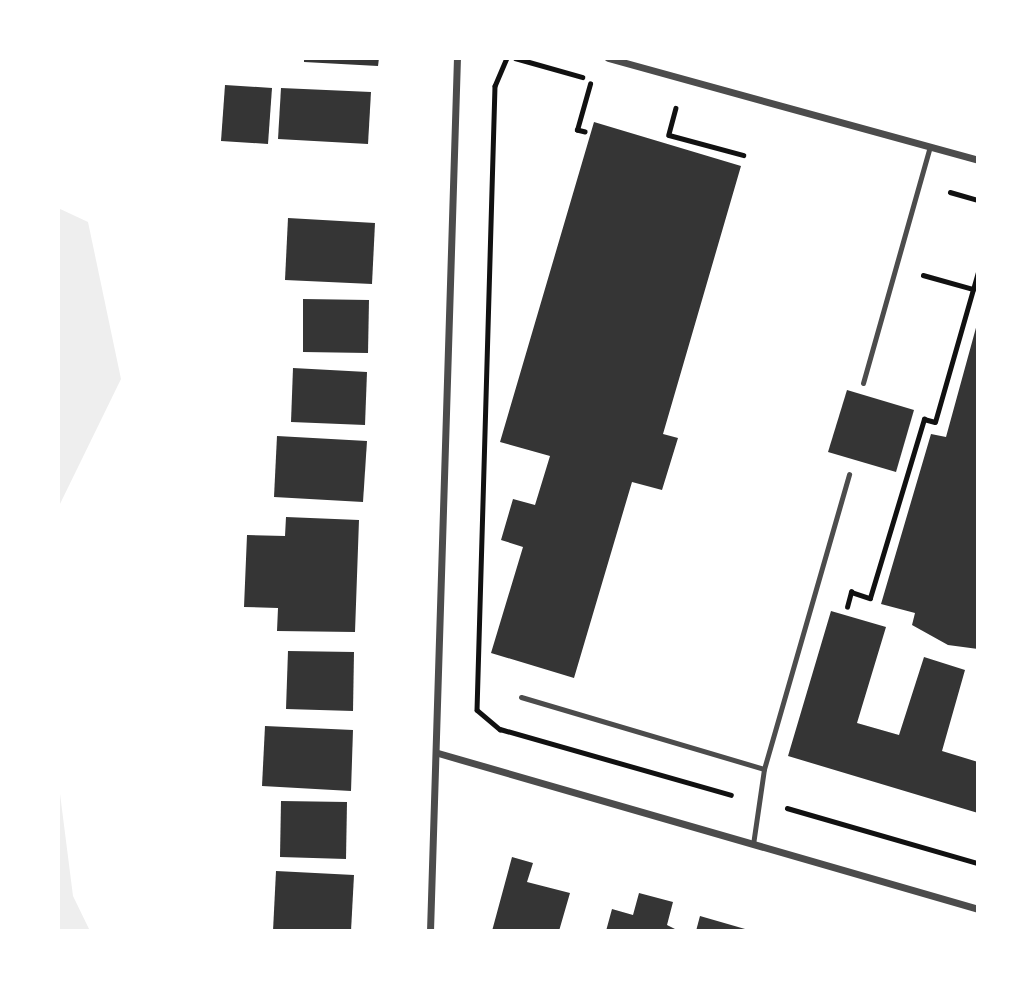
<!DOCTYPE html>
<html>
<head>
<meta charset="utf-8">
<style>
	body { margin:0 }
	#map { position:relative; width:1036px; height:989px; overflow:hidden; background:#fff; font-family:"Nunito Sans",sans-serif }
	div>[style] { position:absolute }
	.green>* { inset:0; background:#eee }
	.building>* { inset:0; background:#353535 }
	.path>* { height:4.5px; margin:-2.25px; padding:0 2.25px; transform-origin:2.25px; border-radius:2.25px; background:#111 }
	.service>* { height:5px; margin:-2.5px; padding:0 2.5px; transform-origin:2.5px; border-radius:2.5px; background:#4c4c4c }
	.minor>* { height:7px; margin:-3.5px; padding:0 3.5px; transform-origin:3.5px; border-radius:3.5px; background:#4c4c4c }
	span { translate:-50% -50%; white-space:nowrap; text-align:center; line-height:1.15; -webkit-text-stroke:5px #fff; paint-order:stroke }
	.frame { position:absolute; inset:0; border:60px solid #fff; pointer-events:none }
</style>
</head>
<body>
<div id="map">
	<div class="green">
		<i style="clip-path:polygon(58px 208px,88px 222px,121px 379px,58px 508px)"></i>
		<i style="clip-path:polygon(58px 778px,73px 896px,90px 931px,58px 931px)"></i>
	</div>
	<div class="building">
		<i style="clip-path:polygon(304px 58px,379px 58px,378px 66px,304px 62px)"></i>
		<i style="clip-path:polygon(225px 85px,272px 88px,268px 144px,221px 141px)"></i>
		<i style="clip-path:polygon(281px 88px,371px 92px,368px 144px,278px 139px)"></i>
		<i style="clip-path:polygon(594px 122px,741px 166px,663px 434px,678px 438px,662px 490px,632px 482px,574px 678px,491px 653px,523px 547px,501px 540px,513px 499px,535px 505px,550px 456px,500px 442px)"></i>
		<i style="clip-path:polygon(288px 218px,375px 223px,372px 284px,285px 280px)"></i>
		<i style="clip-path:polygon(303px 299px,369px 300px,368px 353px,303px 352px)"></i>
		<i style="clip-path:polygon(977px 324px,978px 325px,978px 649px,948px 645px,912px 625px,915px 613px,881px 604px,931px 434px,946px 437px)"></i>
		<i style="clip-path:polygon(293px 368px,367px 372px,365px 425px,291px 422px)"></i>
		<i style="clip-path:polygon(847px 390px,914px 410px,896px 472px,828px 452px)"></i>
		<i style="clip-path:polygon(277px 436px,367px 441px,363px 502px,274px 497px)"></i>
		<i style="clip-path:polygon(286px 517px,359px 520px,355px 632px,277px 631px,278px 608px,244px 607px,247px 535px,285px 536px)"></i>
		<i style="clip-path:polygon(831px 611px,886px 627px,857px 723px,899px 735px,924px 657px,965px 670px,942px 751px,978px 762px,978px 813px,788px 756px)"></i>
		<i style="clip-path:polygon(288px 651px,354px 652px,353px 711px,286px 709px)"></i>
		<i style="clip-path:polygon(265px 726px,353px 730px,351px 791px,262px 786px)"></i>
		<i style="clip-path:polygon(281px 801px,347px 802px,346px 859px,280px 857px)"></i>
		<i style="clip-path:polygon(512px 857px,533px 863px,527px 882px,570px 893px,559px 931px,492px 931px)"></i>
		<i style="clip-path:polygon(276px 871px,354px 875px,351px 931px,273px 931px)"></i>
		<i style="clip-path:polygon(639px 893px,673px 902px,667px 925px,679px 931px,606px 931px,612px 909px,633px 915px)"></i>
		<i style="clip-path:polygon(700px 916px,752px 931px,696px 931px)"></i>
	</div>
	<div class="path">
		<i style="left:507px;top:58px;width:30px;rotate:113deg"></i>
		<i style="left:495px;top:86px;width:624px;rotate:91.65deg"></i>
		<i style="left:477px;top:710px;width:30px;rotate:40deg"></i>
		<i style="left:500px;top:729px;width:240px;rotate:15.9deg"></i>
		<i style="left:515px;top:58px;width:70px;rotate:15.8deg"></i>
		<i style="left:676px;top:108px;width:28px;rotate:105deg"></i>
		<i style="left:669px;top:135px;width:77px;rotate:15.1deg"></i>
		<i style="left:585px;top:132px;width:8px;rotate:-166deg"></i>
		<i style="left:577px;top:130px;width:48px;rotate:-74.2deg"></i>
		<i style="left:950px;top:192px;width:29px;rotate:16deg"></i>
		<i style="left:923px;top:275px;width:52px;rotate:15.6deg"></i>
		<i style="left:847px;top:607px;width:16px;rotate:-75deg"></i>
		<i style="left:851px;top:592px;width:20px;rotate:18deg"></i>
		<i style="left:870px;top:598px;width:187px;rotate:-73.2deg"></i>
		<i style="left:924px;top:419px;width:11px;rotate:15deg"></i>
		<i style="left:935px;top:422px;width:156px;rotate:-74deg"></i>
		<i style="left:787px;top:808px;width:199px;rotate:16.1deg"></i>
	</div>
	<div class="service">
		<i style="left:863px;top:383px;width:245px;rotate:-74.2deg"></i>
		<i style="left:521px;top:697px;width:253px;rotate:16.5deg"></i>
		<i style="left:764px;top:769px;width:76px;rotate:98.3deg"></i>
		<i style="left:764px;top:769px;width:307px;rotate:-73.9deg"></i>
	</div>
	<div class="minor">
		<i style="left:608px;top:58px;width:384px;rotate:15.4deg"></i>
		<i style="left:438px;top:753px;width:562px;rotate:16.11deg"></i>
		<i style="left:430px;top:931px;width:873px;rotate:-88.23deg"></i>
	</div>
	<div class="frame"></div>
</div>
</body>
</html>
